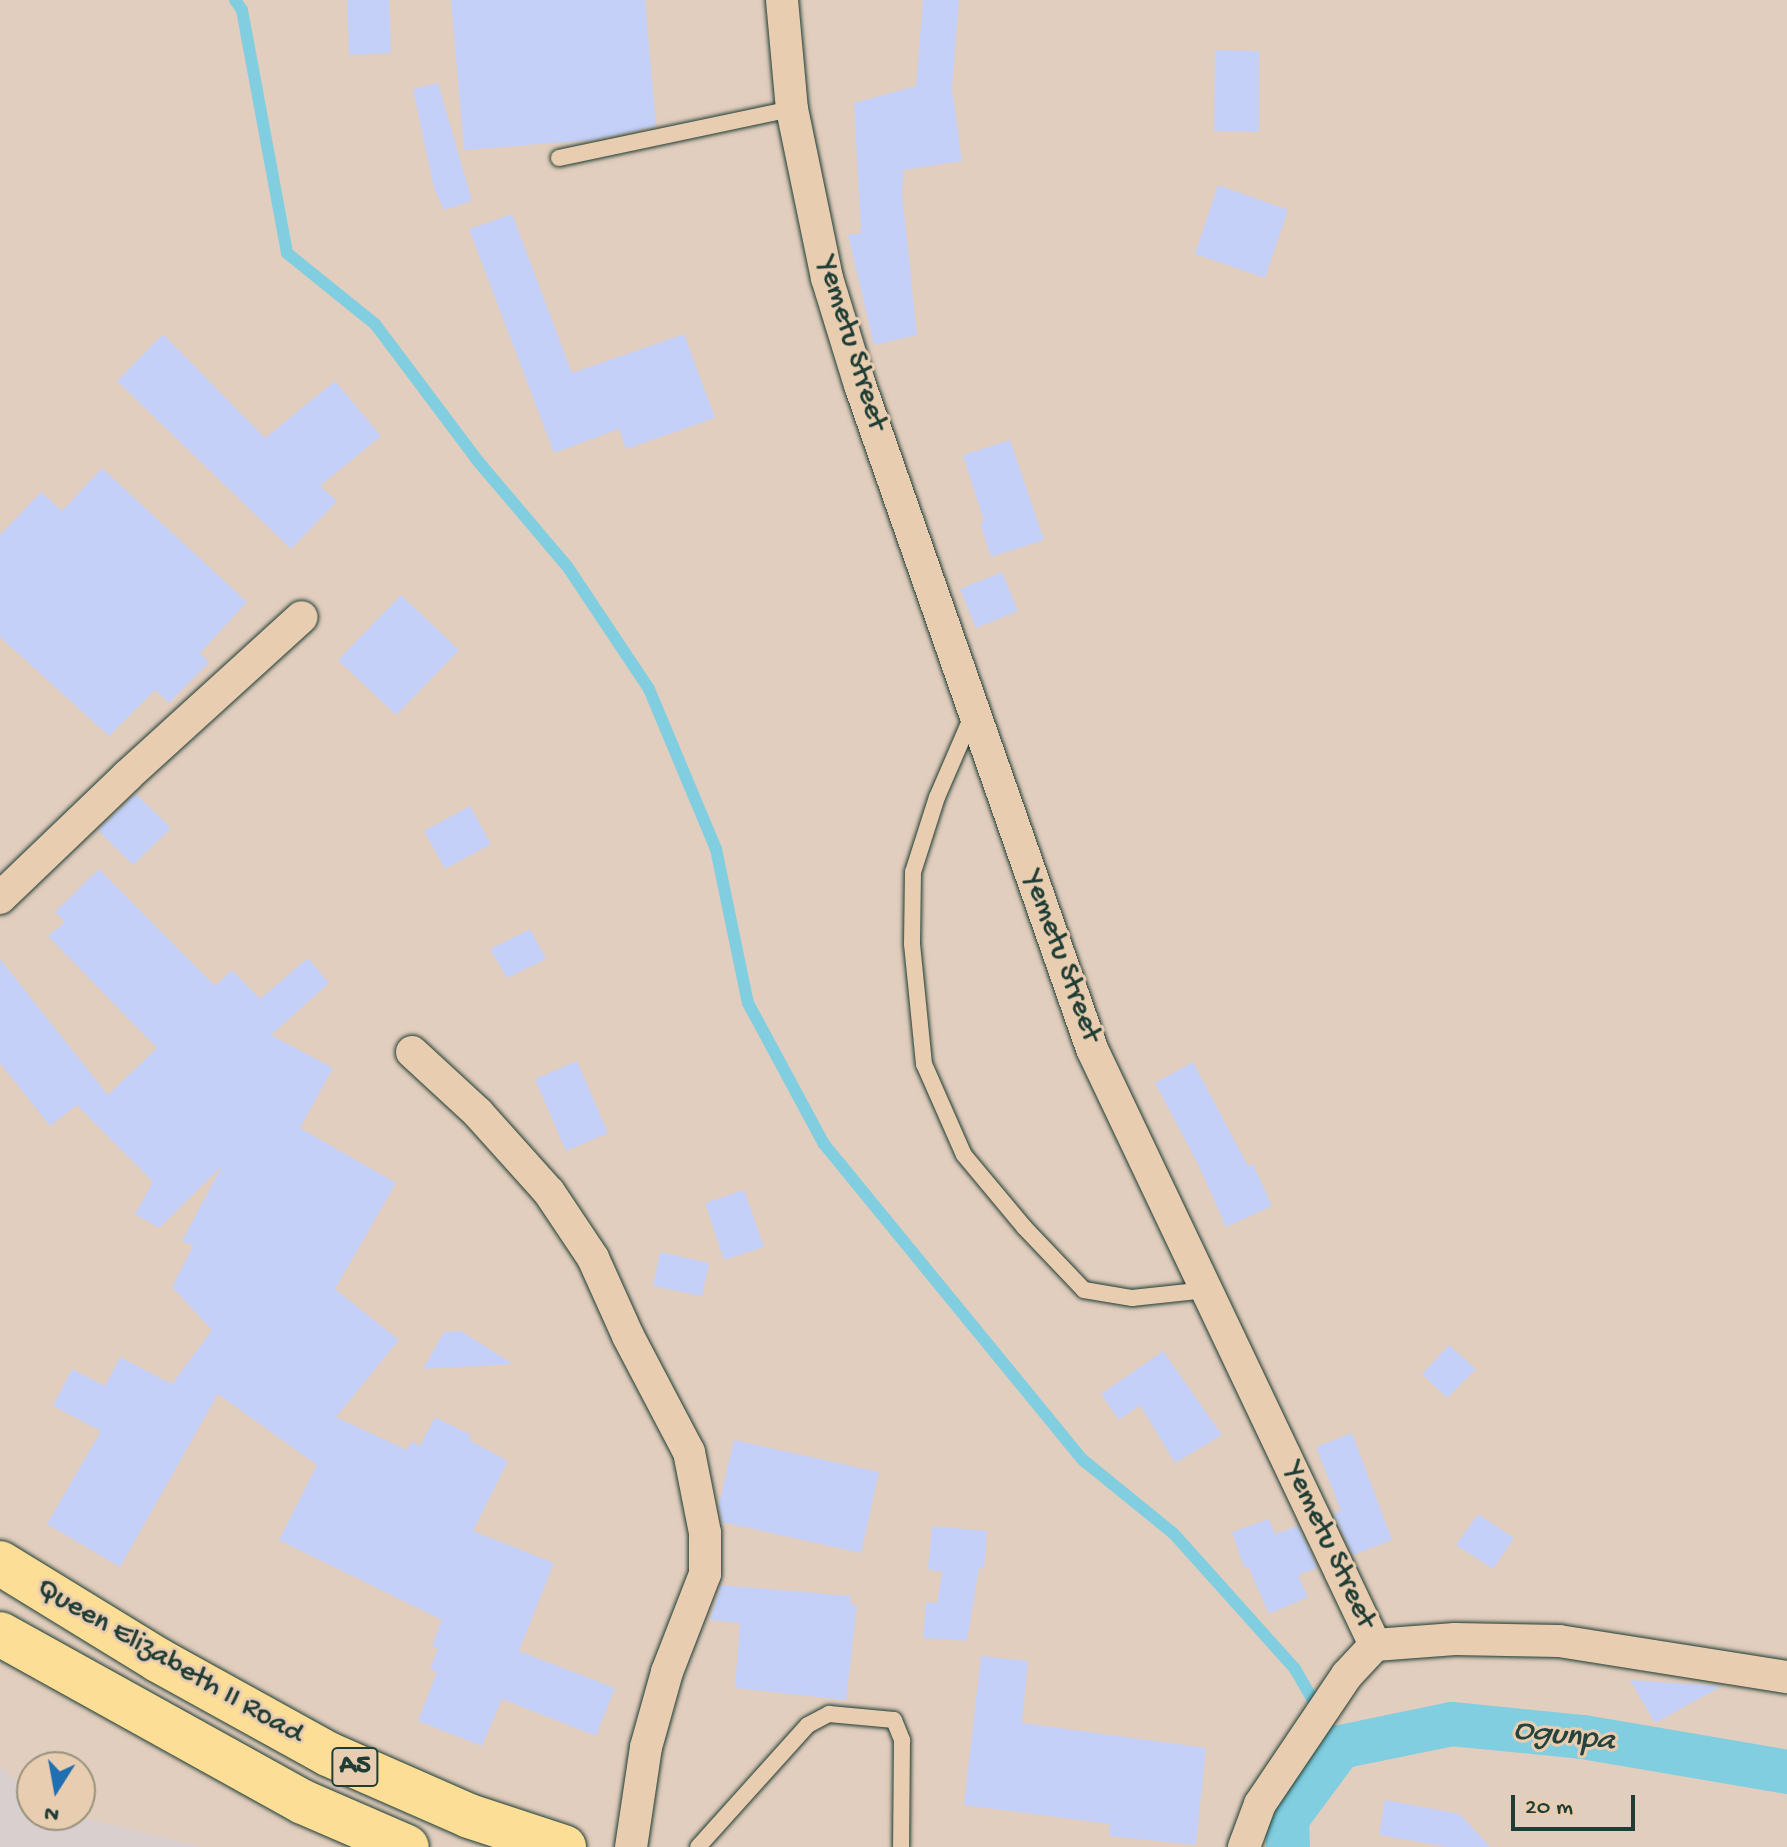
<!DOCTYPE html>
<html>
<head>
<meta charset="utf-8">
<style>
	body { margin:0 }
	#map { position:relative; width:1787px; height:1847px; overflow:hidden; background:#e2cebe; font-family:"Gochi Hand",sans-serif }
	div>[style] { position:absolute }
	.built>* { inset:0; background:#d9cfcf }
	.stream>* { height:12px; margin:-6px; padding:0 6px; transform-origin:6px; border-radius:6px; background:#81cee0 }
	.canal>* { height:44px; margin:-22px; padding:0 22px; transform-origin:22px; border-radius:22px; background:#81cee0 }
	.building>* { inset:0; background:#c4d0f7 }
	.roads { filter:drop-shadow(0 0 2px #1f3d34) drop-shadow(0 0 2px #1f3d34) }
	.lane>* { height:16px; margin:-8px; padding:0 8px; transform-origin:8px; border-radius:8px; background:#e9cdb0 }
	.street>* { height:32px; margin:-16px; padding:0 16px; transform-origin:16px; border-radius:16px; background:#e9cdb0 }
	.highway>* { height:44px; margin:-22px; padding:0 22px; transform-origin:22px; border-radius:22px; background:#fcde96 }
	span { translate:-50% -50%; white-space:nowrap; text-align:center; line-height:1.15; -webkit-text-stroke:6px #e9cdb0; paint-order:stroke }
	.shield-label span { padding:2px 6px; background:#e9cdb0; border:2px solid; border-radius:6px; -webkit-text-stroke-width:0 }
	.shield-label { font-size:28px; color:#1f3d34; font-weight:700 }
	.street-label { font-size:30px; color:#1f3d34 }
	.water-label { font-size:32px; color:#24443d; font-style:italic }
	.north { position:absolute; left:16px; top:1751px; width:80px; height:80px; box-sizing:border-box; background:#e9cdb0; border:2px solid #98937e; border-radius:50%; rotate:191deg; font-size:22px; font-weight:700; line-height:32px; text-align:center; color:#1f3d34 }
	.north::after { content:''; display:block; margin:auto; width:28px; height:36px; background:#1f6fb2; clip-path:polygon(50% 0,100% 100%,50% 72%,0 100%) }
	.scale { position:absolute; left:1511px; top:1795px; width:124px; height:36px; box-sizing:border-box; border:4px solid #1f3d34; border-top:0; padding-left:10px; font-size:24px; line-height:28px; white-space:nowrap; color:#1f3d34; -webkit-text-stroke:6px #e9cdb0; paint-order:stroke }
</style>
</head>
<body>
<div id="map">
	<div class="built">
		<i style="clip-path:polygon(0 1766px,32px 1795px,32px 1815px,72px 1815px,203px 1847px,0 1847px)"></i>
	</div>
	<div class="stream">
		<i style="left:235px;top:0;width:12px;rotate:55deg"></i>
		<i style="left:242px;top:10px;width:247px;rotate:79.5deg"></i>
		<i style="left:287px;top:253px;width:113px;rotate:38.9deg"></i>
		<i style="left:375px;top:324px;width:170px;rotate:53.1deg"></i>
		<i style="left:477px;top:460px;width:139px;rotate:49.7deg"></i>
		<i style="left:567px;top:566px;width:148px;rotate:56.3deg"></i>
		<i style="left:649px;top:689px;width:173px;rotate:67.3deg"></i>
		<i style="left:716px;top:849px;width:157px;rotate:78.3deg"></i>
		<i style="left:748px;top:1003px;width:160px;rotate:61.7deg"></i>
		<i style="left:824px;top:1144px;width:409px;rotate:50.7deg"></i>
		<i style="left:1083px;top:1460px;width:117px;rotate:39.1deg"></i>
		<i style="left:1174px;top:1534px;width:181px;rotate:48.1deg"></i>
		<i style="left:1295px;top:1669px;width:90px;rotate:60deg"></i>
	</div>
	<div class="canal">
		<i style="left:1288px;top:1847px;width:28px;rotate:-92deg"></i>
		<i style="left:1287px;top:1819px;width:89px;rotate:-53.6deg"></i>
		<i style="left:1340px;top:1747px;width:114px;rotate:-11.6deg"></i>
		<i style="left:1452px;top:1724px;width:132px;rotate:5.7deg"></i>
		<i style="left:1583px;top:1737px;width:207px;rotate:9.7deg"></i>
	</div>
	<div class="building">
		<i style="clip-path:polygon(347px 0,389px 0,391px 53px,349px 55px)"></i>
		<i style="clip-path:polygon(451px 0,645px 0,656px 126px,591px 140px,464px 150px)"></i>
		<i style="clip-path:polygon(923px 0,959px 0,952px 88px,962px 161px,904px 170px,902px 192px,917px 335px,874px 345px,848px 235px,861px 233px,854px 103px,916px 86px)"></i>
		<i style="clip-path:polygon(1215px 50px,1259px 51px,1259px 132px,1214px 131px)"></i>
		<i style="clip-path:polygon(438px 83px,472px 201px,444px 210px,434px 188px,413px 89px)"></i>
		<i style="clip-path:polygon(1218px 185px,1288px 210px,1265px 278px,1195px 254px)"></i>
		<i style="clip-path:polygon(512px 214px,572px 373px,684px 334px,715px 418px,626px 449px,619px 429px,554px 453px,469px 229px)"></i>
		<i style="clip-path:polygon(163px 334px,265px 438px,335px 381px,381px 436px,320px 486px,337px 501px,291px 549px,117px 381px)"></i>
		<i style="clip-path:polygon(1010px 440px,1044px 540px,991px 557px,980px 523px,984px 521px,963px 455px)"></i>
		<i style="clip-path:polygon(102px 468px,247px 602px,200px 653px,209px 662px,169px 703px,155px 690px,109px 736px,0 637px,0 535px,41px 492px,62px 511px)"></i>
		<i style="clip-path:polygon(1002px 572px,1018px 611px,976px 628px,960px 589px)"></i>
		<i style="clip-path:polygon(401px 595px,459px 650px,396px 715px,338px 660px)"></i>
		<i style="clip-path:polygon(136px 794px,171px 828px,133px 865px,98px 830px)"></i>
		<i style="clip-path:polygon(470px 806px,491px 844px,445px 869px,424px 831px)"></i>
		<i style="clip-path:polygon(99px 869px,215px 986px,232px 970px,260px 999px,308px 958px,329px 983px,271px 1035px,333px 1068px,300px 1128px,396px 1183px,335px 1289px,399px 1340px,336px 1417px,407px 1450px,412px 1441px,420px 1446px,435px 1417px,471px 1435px,469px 1440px,508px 1461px,473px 1531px,554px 1563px,519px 1651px,615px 1688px,596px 1736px,502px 1699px,482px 1746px,418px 1721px,437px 1672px,430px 1669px,438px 1648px,432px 1646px,442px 1620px,279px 1540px,317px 1465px,218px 1394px,120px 1567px,47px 1524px,101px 1431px,53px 1406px,72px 1369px,105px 1386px,120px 1357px,172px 1384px,212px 1330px,172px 1287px,193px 1246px,182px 1241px,222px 1166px,159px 1228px,135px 1214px,153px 1182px,77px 1105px,50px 1126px,0 1063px,0 959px,108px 1095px,157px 1048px,48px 936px,65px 922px,55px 912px)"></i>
		<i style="clip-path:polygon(530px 929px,546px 959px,507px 978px,490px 949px)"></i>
		<i style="clip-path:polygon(577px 1061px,608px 1133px,566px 1151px,535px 1079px)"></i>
		<i style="clip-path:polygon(1193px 1062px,1248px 1166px,1253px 1164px,1272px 1206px,1226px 1227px,1199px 1166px,1155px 1083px)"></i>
		<i style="clip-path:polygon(744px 1190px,764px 1247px,724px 1260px,705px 1203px)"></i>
		<i style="clip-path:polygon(660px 1252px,709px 1263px,702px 1296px,653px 1286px)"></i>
		<i style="clip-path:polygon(461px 1331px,513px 1364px,423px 1369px,444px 1332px)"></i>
		<i style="clip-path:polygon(1449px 1345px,1476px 1369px,1447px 1398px,1422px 1374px)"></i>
		<i style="clip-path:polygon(1163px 1351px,1222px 1435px,1175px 1463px,1140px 1405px,1119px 1420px,1101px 1394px)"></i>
		<i style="clip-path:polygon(1352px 1433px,1392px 1540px,1353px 1555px,1334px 1514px,1341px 1511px,1316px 1447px)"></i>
		<i style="clip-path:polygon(734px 1440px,879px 1472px,861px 1553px,722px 1522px,719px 1505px)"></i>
		<i style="clip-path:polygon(1478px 1514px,1514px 1538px,1493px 1569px,1456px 1545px)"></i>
		<i style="clip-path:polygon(1269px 1519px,1275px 1534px,1298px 1526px,1317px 1568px,1298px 1575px,1308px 1597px,1269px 1614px,1248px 1566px,1244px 1567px,1232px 1532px)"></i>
		<i style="clip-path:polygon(932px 1526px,987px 1531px,984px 1569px,979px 1568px,967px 1641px,923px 1638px,926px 1602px,937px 1603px,942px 1572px,928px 1569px)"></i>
		<i style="clip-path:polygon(721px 1585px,851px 1596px,850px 1604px,857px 1605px,846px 1700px,735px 1688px,740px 1623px,710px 1620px)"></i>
		<i style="clip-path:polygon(981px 1656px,1028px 1661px,1022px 1723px,1206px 1748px,1196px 1845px,1109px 1836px,1110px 1824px,964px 1805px)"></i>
		<i style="clip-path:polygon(1630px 1680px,1722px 1686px,1655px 1723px)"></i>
		<i style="clip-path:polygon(1385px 1800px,1460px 1814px,1490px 1847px,1447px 1847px,1379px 1835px)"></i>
	</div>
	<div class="roads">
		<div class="lane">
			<i style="left:559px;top:158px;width:238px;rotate:-11.9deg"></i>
			<i style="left:973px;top:714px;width:90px;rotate:113.4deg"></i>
			<i style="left:937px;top:797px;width:79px;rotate:107.7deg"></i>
			<i style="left:913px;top:872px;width:72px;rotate:90.8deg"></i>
			<i style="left:912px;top:944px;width:121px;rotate:84.3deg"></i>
			<i style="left:924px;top:1064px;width:99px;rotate:66.3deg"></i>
			<i style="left:964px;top:1155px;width:94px;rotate:50.2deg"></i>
			<i style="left:1024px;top:1227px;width:87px;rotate:46.4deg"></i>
			<i style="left:1084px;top:1290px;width:49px;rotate:9.5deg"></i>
			<i style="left:1132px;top:1298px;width:75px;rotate:-6.1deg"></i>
			<i style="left:698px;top:1847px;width:164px;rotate:-48deg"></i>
			<i style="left:808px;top:1725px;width:24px;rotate:-28deg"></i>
			<i style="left:829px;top:1714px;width:65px;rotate:5.3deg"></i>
			<i style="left:894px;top:1720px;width:22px;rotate:68deg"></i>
			<i style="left:902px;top:1740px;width:107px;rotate:90.5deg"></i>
		</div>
		<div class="street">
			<i style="left:782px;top:0;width:109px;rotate:84.8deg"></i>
			<i style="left:792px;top:109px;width:173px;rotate:78.3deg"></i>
			<i style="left:827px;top:278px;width:112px;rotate:72.9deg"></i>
			<i style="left:860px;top:385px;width:703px;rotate:70.74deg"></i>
			<i style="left:1092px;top:1049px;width:660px;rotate:64.6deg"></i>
			<i style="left:1375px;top:1645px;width:41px;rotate:133deg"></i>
			<i style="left:1347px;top:1675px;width:156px;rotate:124deg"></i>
			<i style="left:1260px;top:1804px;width:46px;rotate:110.4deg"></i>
			<i style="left:0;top:898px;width:176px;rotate:-43.8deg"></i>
			<i style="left:127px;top:776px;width:236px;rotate:-42.3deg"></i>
			<i style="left:412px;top:1052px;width:90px;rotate:42.7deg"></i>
			<i style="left:478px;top:1113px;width:106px;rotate:48.1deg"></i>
			<i style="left:549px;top:1192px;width:79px;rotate:56.3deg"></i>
			<i style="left:593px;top:1258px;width:85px;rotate:65.8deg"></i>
			<i style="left:628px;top:1336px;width:131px;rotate:62.3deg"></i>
			<i style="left:689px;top:1452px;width:83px;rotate:78.8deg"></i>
			<i style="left:705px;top:1533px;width:41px;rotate:90deg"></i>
			<i style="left:705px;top:1574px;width:105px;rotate:111.2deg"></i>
			<i style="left:667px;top:1672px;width:78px;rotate:105.6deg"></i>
			<i style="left:646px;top:1747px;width:101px;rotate:98.5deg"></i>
			<i style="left:1375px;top:1645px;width:80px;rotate:-4.3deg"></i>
			<i style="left:1455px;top:1639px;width:104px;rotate:1.1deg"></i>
			<i style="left:1559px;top:1641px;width:231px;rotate:9deg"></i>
		</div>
		<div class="highway">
			<i style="left:0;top:1563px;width:185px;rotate:31.5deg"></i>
			<i style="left:158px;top:1660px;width:194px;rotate:28.9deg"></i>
			<i style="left:328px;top:1754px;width:154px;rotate:23.7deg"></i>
			<i style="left:469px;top:1816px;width:100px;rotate:18.1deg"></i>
			<i style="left:0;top:1634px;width:346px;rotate:29deg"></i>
			<i style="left:303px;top:1802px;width:113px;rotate:23.4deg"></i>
		</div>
	</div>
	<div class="shield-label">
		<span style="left:355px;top:1767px">A5</span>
	</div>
	<div class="street-label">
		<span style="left:850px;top:344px;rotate:73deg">Yemetu Street</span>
		<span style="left:1060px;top:957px;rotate:70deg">Yemetu Street</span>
		<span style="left:1328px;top:1546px;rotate:65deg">Yemetu Street</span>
		<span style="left:169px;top:1663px;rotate:30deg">Queen Elizabeth II Road</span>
	</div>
	<div class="water-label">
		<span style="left:1564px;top:1737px;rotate:7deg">Ogunpa</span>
	</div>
	<div class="north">N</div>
	<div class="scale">20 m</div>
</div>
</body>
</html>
